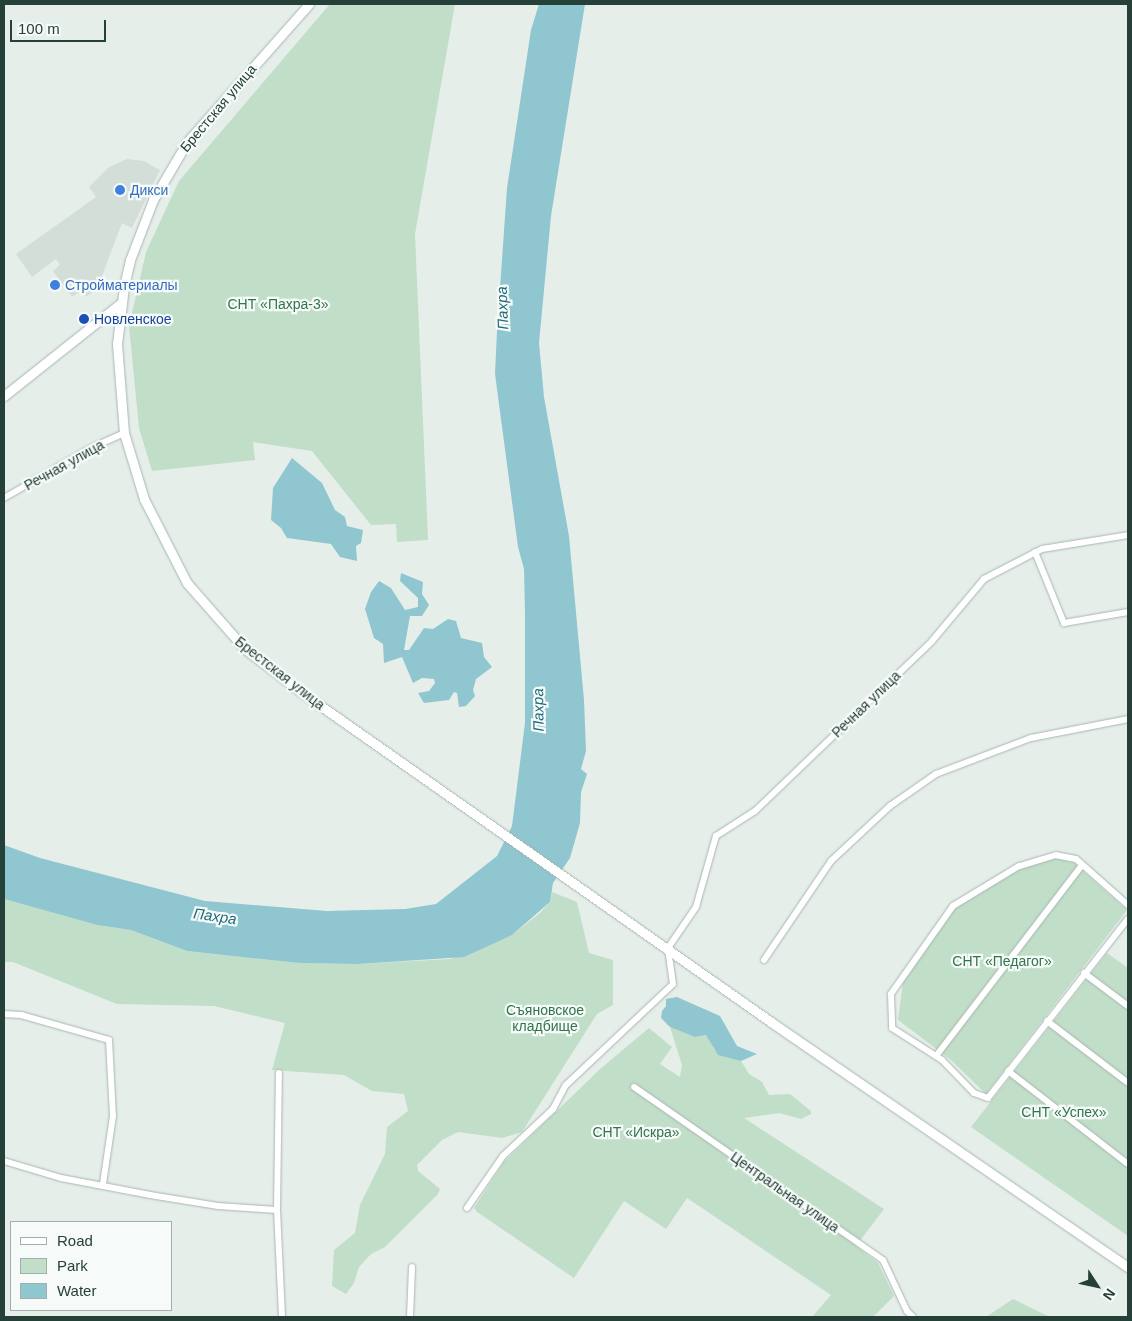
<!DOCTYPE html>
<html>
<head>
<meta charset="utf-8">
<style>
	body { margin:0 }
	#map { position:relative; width:1132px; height:1321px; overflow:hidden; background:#e6eeea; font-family:Helvetica,sans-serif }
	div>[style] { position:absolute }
	.built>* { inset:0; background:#d4ded9 }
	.green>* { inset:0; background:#c0dec8 }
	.water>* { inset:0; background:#90c6d0 }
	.roads { filter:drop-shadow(0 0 1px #a8b6b1) drop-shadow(0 0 1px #a8b6b1) }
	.street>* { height:6px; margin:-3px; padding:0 3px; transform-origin:3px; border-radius:3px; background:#fff }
	.secondary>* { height:9px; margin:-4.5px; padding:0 4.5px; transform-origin:4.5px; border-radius:4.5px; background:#fff }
	.dots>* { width:14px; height:14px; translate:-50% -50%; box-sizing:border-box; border:2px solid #f6faf8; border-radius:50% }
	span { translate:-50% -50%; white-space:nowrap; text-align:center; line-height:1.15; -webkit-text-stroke:4.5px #f6faf8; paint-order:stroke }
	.street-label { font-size:14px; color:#254039 }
	.shop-label { font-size:14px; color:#366cbe }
	.left { translate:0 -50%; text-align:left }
	.park-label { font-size:14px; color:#30754c }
	.transit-label { font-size:14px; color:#164399 }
	.water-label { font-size:15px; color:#206a7a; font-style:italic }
	.frame { position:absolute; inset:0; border:5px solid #254039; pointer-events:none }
	.legend { position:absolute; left:10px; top:1221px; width:162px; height:90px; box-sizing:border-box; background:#f6faf8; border:1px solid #a2b0ac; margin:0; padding:6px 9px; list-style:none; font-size:15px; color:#254039 }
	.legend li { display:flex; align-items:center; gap:10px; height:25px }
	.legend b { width:25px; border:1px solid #a2b0ac }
	.north { position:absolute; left:1072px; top:1261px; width:50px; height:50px; -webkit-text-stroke:4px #f6faf8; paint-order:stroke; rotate:125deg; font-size:14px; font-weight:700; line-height:20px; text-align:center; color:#254039 }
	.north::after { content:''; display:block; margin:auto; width:18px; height:22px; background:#254039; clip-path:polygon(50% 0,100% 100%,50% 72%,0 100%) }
	.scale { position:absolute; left:10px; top:20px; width:96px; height:22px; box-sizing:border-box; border:2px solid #254039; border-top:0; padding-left:6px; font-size:15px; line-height:18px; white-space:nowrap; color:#254039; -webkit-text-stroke:4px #f6faf8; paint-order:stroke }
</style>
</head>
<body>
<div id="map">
	<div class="built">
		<i style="clip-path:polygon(127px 159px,144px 161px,160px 170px,132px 228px,122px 223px,97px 289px,86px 297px,81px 291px,72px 297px,53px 271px,60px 265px,56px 259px,32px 277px,16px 254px,96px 197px,89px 187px,109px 167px)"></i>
	</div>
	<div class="green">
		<i style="clip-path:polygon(330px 4px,455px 4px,415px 234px,428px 540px,397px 542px,396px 524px,371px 525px,312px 451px,253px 442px,255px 460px,152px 471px,139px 428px,129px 326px,146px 252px,179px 181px)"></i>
		<i style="clip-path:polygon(1054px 857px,1074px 863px,1127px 910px,986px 1094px,951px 1060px,898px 1020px,903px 982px,955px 907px,1018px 869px)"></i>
		<i style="clip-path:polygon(552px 892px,577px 902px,589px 953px,613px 960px,613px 1005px,597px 1014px,522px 1132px,502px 1138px,458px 1132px,442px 1140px,417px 1165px,418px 1171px,440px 1189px,438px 1194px,385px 1247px,371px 1254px,359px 1267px,354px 1283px,346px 1294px,332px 1286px,334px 1250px,355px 1233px,360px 1205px,385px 1154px,387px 1127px,408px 1111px,404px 1094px,372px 1091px,344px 1075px,272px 1070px,285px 1023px,214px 1006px,117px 1004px,13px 962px,4px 962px,4px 899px,97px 925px,131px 930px,187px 951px,299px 963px,358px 964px,450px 959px,512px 935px,540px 913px,550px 902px)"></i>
		<i style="clip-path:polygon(1107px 953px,1128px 968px,1128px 1236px,971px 1127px)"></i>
		<i style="clip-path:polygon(670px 1027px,695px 1037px,707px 1035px,715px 1051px,741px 1061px,749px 1074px,762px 1082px,769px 1095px,790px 1094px,811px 1111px,811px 1114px,801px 1119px,779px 1113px,744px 1118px,884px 1209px,856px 1246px,878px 1263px,894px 1296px,873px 1317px,812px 1317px,831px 1295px,687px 1198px,666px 1229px,624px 1201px,574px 1278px,477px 1212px,474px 1208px,504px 1162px,599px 1070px,649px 1028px,672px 1047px,660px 1064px,680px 1077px,682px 1065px)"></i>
		<i style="clip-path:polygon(1013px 1299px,1050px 1317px,986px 1317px)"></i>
	</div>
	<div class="water">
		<i style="clip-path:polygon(539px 4px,585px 4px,551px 216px,539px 343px,544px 397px,569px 536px,584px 700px,586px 751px,581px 769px,587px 774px,581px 792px,580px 823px,570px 858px,553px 883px,550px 902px,512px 935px,464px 957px,358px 964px,299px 963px,187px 951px,131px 930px,97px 925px,4px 899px,4px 845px,40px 858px,205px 901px,327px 911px,405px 909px,436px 904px,497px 856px,512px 826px,525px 723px,525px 615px,524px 569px,518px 547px,495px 374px,497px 331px,507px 188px,531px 30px)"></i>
		<i style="clip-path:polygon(292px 458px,322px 483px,335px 510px,345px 517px,347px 526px,363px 530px,361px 543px,356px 546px,357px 561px,340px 557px,331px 544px,287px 538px,281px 528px,271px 520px,273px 488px)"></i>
		<i style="clip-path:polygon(401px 573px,423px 582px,422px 594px,429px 605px,422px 616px,410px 616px,404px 650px,409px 650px,424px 628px,433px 629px,448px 619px,456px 621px,461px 638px,482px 643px,484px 657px,492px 667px,476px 679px,473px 690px,475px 696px,466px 706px,459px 707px,457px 693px,454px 692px,449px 700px,424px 703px,418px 693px,429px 691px,435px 683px,434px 679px,422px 678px,413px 683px,402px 657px,384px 663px,383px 644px,374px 638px,365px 609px,371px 592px,379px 581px,391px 588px,405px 610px,418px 607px,418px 598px,400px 581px)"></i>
		<i style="clip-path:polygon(677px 997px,720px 1016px,737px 1046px,757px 1054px,741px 1061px,718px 1055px,706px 1035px,695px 1037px,670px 1027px,661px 1018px,662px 1011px,666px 1006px,666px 999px)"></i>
	</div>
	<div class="roads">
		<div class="street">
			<i style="left:4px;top:498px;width:100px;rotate:-29.9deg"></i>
			<i style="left:91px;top:448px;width:36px;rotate:-24deg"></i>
			<i style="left:1035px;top:552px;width:77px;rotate:67.8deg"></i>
			<i style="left:1064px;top:623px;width:65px;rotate:-9.8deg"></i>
			<i style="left:1128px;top:905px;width:69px;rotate:-138.5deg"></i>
			<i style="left:1076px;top:859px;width:20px;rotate:-169deg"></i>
			<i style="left:1056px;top:855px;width:39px;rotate:163deg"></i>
			<i style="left:1019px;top:866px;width:77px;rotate:148.8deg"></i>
			<i style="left:953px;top:906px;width:108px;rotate:125.2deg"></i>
			<i style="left:891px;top:994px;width:34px;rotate:88deg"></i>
			<i style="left:892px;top:1028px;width:59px;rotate:32.6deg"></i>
			<i style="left:942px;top:1060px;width:46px;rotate:45.9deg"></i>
			<i style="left:974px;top:1093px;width:15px;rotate:20deg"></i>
			<i style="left:988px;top:1098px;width:227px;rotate:-52deg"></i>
			<i style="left:764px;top:960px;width:120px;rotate:-55.9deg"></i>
			<i style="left:831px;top:861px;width:81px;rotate:-43deg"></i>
			<i style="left:890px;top:806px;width:56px;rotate:-34.8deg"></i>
			<i style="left:936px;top:774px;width:102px;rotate:-20.8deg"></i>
			<i style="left:1031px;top:738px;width:99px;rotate:-11.1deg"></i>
			<i style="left:1084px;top:973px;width:55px;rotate:36.9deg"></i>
			<i style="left:4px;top:1014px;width:17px;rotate:3deg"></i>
			<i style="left:21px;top:1015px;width:91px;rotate:15.9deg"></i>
			<i style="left:109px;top:1040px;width:76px;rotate:87deg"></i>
			<i style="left:113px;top:1116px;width:69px;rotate:98.4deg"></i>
			<i style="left:1047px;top:1021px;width:102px;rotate:37.4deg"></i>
			<i style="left:936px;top:1056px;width:240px;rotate:-52.6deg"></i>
			<i style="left:1008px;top:1071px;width:152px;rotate:37.8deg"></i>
			<i style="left:634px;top:1087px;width:303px;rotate:34.8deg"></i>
			<i style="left:883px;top:1260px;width:56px;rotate:64.8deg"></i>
			<i style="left:907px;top:1311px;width:8px;rotate:45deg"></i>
			<i style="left:4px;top:1161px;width:59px;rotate:16.6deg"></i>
			<i style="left:61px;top:1178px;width:91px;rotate:10.8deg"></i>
			<i style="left:150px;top:1195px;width:69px;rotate:9.2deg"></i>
			<i style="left:218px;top:1206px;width:59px;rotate:3.9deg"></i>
			<i style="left:277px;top:1210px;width:107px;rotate:87.3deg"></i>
			<i style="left:467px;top:1208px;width:63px;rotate:-55.3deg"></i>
			<i style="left:503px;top:1156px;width:69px;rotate:-43.2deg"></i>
			<i style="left:553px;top:1109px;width:27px;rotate:-62deg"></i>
			<i style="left:566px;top:1085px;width:147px;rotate:-43.3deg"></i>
			<i style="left:673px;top:984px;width:36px;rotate:-98deg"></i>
			<i style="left:668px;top:948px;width:50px;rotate:-55.7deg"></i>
			<i style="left:696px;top:907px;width:74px;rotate:-74.3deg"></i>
			<i style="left:716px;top:836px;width:46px;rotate:-32.7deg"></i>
			<i style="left:755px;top:811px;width:245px;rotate:-43.8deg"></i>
			<i style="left:932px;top:641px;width:81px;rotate:-50deg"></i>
			<i style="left:984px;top:579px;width:65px;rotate:-27.3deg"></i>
			<i style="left:1042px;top:549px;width:87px;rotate:-9.2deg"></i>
			<i style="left:277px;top:1210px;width:137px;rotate:-89.2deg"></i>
			<i style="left:410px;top:1317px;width:50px;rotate:-87.7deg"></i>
		</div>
		<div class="secondary">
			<i style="left:309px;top:4px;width:184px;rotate:131.5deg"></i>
			<i style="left:187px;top:142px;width:67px;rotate:120.4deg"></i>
			<i style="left:153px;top:200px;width:64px;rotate:111deg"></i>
			<i style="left:130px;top:260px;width:28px;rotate:103deg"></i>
			<i style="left:124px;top:287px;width:57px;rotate:97deg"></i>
			<i style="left:117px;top:344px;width:89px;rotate:85.5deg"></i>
			<i style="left:124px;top:433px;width:69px;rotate:73.1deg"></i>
			<i style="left:144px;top:499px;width:94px;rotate:62.9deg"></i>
			<i style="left:187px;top:583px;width:88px;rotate:48.7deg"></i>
			<i style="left:245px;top:649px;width:71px;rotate:37.5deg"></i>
			<i style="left:301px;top:692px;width:574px;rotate:35.07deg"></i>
			<i style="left:771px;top:1022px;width:433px;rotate:34.5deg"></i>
			<i style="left:4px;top:396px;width:149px;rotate:-38.5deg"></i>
		</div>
	</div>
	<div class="dots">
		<i style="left:120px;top:190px;background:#3f7fe0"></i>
		<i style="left:55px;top:285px;background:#3f7fe0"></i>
		<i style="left:84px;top:319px;background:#1a4fb4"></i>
	</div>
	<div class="street-label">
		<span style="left:218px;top:108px;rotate:-50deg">Брестская улица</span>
		<span style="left:64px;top:465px;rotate:-29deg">Речная улица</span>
		<span style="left:280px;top:673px;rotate:38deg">Брестская улица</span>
		<span style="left:866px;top:704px;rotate:-44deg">Речная улица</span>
		<span style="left:785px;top:1192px;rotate:35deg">Центральная улица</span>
	</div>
	<div class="shop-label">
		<span class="left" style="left:130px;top:190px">Дикси</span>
		<span class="left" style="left:65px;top:285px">Стройматериалы</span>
	</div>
	<div class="park-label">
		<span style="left:278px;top:304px">СНТ «Пахра-3»</span>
		<span style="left:1002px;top:961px">СНТ «Педагог»</span>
		<span style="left:545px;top:1018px">Съяновское<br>кладбище</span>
		<span style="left:1064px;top:1112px">СНТ «Успех»</span>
		<span style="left:636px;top:1132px">СНТ «Искра»</span>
	</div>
	<div class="transit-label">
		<span class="left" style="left:94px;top:319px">Новленское</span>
	</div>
	<div class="water-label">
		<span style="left:502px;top:308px;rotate:-92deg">Пахра</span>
		<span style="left:538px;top:710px;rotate:-91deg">Пахра</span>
		<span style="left:215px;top:916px;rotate:8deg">Пахра</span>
	</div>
	<div class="frame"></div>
	<ul class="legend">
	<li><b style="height:6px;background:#fff"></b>Road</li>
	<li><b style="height:14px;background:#c0dec8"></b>Park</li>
	<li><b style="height:14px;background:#90c6d0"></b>Water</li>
	</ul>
	<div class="north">N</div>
	<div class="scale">100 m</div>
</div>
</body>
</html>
